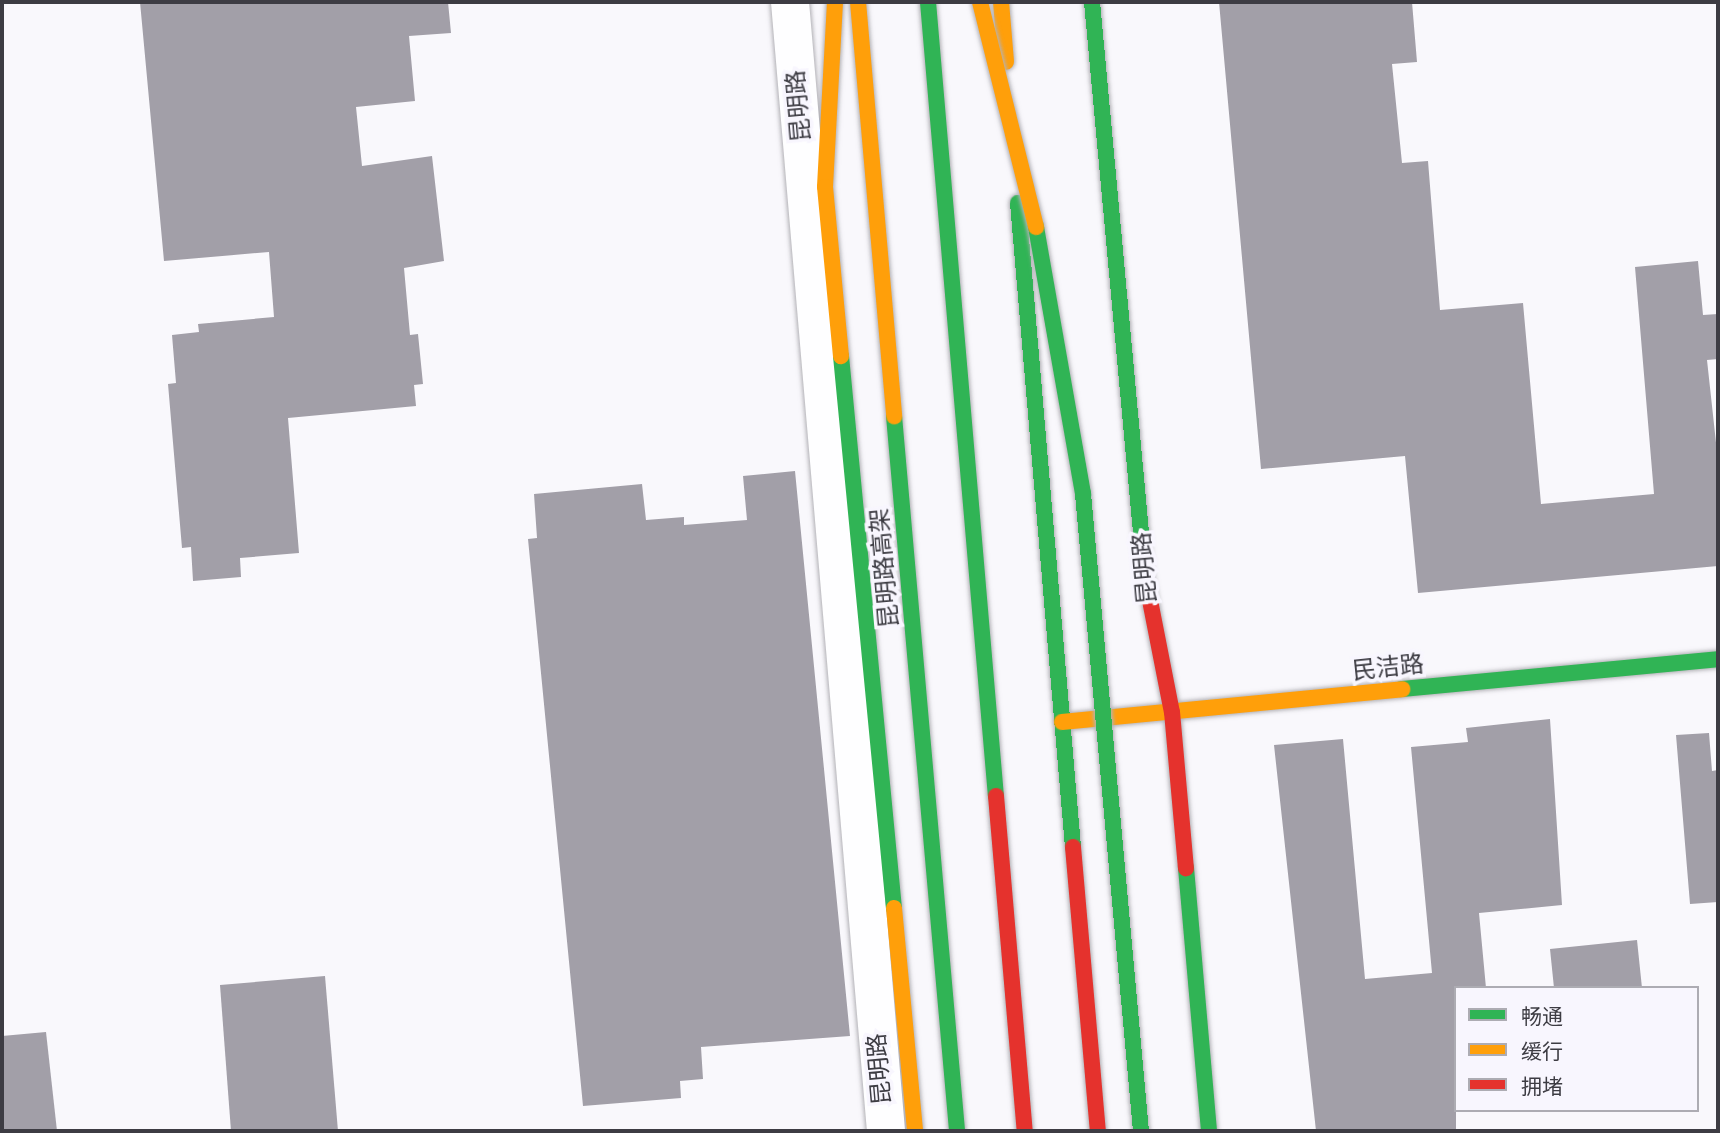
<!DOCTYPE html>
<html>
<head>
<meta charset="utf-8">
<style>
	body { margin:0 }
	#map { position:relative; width:1720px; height:1133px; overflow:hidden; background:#f9f8fc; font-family:"Varela Round","Noto Sans SC",sans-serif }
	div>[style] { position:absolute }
	.building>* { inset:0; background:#a29fa8 }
	.roads { filter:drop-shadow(0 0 2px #b3b2b7) drop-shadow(0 0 2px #b3b2b7) }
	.street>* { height:38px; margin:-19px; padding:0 19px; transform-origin:19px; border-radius:19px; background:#fefeff }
	.fast>* { height:16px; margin:-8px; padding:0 8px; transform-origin:8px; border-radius:8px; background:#30b455 }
	.slow>* { height:16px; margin:-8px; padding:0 8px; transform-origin:8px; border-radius:8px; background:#ff9f0a }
	.jam>* { height:16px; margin:-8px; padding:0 8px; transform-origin:8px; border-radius:8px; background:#e5322d }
	.bridges { filter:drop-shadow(0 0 2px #b3b2b7) drop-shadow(0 0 2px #b3b2b7) }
	.fast-bridge>* { height:16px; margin:-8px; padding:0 8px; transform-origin:8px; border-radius:8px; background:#30b455 }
	.slow-bridge>* { height:16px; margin:-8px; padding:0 8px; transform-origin:8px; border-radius:8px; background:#ff9f0a }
	span { translate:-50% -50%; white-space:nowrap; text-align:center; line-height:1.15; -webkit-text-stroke:7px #f8f6fe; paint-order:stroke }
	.street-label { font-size:24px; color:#3d3c43 }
	.frame { position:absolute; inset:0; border:4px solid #3d3c43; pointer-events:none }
	.legend { position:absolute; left:1454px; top:986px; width:245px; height:126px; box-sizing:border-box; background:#f8f6fe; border:2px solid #adacb3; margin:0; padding:9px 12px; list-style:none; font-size:21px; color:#3d3c43 }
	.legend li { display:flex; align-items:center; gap:14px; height:35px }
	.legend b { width:35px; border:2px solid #adacb3 }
</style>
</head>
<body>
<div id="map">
	<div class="building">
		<i style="clip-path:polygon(140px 2px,448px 2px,451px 33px,409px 36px,415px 101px,356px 107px,362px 166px,432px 156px,444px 261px,404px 268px,410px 335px,418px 334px,423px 384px,414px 385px,416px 406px,288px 418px,299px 553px,240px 558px,241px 577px,193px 581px,191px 547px,182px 548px,168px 384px,176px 383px,172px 335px,199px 332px,198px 324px,274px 317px,269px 252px,164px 261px)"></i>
		<i style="clip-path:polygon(1219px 2px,1412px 2px,1417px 62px,1392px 64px,1402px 163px,1428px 161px,1440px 310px,1523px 303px,1541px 504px,1654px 494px,1635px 267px,1698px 261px,1703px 315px,1718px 314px,1718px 359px,1707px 360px,1718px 461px,1718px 566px,1418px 593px,1405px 456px,1261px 469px)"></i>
		<i style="clip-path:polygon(795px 471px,850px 1036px,701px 1047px,703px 1079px,680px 1081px,681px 1098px,583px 1106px,528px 539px,537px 538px,534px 494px,642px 484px,646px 520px,684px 517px,684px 525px,747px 520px,743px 476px)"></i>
		<i style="clip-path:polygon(1550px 719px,1562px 905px,1479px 913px,1486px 988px,1456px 988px,1456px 1131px,1316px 1131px,1274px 745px,1343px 739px,1365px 979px,1432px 973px,1411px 747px,1468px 742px,1466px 728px)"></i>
		<i style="clip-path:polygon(1709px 733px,1712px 771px,1718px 770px,1718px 902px,1690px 904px,1676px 735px)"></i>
		<i style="clip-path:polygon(1637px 940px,1642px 988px,1554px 988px,1550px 949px)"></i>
		<i style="clip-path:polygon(325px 976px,338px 1131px,231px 1131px,220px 985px)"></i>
		<i style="clip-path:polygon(46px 1032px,57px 1131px,2px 1131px,2px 1036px)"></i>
	</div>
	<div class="roads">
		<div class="street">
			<i style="left:790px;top:2px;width:1133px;rotate:85.14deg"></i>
		</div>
		<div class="fast">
			<i style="left:928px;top:2px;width:797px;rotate:85.11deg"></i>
			<i style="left:1092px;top:2px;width:575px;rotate:84.72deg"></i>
			<i style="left:1018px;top:203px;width:646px;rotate:85.12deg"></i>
			<i style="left:841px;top:356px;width:555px;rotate:84.52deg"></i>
			<i style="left:894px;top:416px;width:718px;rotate:84.96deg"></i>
			<i style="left:1402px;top:689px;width:317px;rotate:-5.4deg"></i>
			<i style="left:1186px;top:868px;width:264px;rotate:85deg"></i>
		</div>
		<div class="slow">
			<i style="left:835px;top:2px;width:185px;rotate:93.1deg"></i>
			<i style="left:825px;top:187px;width:170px;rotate:84.6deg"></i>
			<i style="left:858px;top:2px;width:416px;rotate:85deg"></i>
			<i style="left:1001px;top:2px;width:60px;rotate:85.2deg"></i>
			<i style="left:1062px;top:722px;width:342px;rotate:-5.5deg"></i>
			<i style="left:894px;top:908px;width:224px;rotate:84.6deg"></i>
		</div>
		<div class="jam">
			<i style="left:1145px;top:575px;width:140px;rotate:78.9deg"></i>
			<i style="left:1172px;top:712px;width:157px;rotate:84.9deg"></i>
			<i style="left:996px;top:796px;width:336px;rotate:85.1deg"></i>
			<i style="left:1073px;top:847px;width:285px;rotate:85deg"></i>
		</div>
	</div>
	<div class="bridges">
		<div class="fast-bridge">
			<i style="left:1036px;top:227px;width:271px;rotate:80deg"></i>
			<i style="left:1083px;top:494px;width:640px;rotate:84.8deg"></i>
		</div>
		<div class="slow-bridge">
			<i style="left:980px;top:2px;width:232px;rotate:76deg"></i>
		</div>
	</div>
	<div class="street-label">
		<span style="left:799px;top:106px;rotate:-95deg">昆明路</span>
		<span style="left:885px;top:568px;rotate:-95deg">昆明路高架</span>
		<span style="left:1145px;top:568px;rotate:-95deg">昆明路</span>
		<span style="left:1388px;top:668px;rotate:-6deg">民洁路</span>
		<span style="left:880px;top:1069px;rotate:-95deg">昆明路</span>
	</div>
	<div class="frame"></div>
	<ul class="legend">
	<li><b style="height:9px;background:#30b455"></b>畅通</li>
	<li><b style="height:9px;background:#ff9f0a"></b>缓行</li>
	<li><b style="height:9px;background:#e5322d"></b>拥堵</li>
	</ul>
</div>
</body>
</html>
